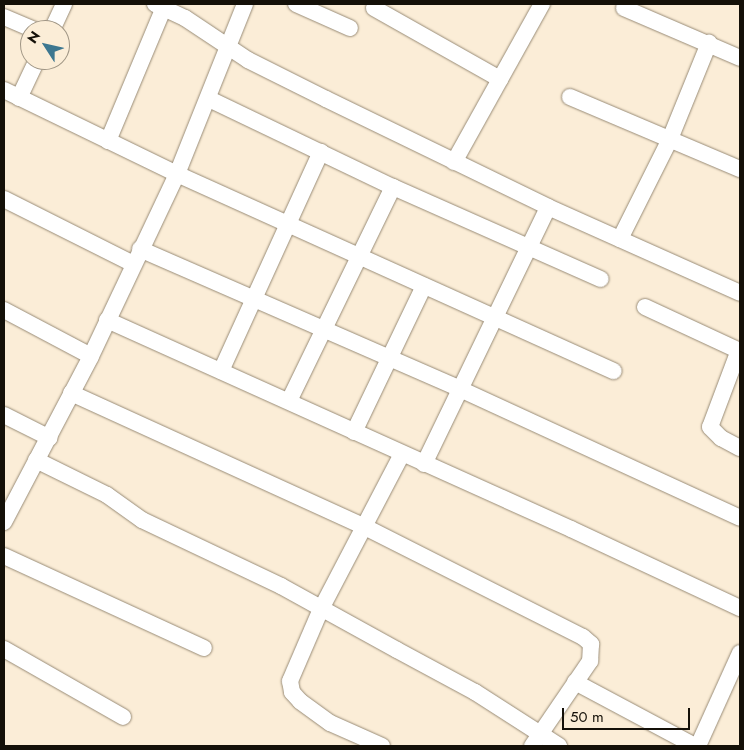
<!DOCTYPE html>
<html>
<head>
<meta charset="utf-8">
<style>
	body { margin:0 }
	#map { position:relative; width:744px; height:750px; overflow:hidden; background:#fbedd7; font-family:Jost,sans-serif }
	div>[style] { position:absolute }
	.roads { filter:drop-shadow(0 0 1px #988b76) drop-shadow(0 0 1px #988b76) }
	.minor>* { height:16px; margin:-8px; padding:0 8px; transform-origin:8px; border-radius:8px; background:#fff }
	span { translate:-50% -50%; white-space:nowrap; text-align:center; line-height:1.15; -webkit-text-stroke:4px #fbedd7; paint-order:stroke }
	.frame { position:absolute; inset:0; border:5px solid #141008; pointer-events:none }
	.north { position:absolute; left:20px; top:20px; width:50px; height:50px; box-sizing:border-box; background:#fbedd7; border:1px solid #9f9584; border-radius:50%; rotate:305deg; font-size:14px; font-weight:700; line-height:20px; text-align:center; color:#141008 }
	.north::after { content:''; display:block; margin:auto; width:18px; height:22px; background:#3d7790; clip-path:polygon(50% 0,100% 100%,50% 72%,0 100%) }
	.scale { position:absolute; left:562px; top:708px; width:128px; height:22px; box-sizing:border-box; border:2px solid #141008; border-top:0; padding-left:6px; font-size:15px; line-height:18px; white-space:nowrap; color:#141008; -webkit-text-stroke:4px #fbedd7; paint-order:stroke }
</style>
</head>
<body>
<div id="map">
	<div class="roads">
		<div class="minor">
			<i style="left:155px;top:4px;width:33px;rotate:25deg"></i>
			<i style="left:185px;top:18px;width:76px;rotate:33.7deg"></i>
			<i style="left:248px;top:60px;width:87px;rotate:26.6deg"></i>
			<i style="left:326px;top:99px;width:247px;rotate:25.9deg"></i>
			<i style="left:548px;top:207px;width:210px;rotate:24.1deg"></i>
			<i style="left:296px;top:4px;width:59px;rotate:24deg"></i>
			<i style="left:374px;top:8px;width:145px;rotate:29.4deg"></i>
			<i style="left:624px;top:8px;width:126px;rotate:23.3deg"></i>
			<i style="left:4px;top:17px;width:34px;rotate:23deg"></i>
			<i style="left:52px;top:30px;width:29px;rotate:-65deg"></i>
			<i style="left:4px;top:90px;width:192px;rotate:25.9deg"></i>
			<i style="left:177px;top:174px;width:479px;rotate:24.3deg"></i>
			<i style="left:570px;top:97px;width:185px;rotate:23deg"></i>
			<i style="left:19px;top:98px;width:42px;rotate:-64.7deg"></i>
			<i style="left:209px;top:99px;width:204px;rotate:25.6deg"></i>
			<i style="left:393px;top:187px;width:227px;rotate:23.9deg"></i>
			<i style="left:108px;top:141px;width:145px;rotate:-67.3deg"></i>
			<i style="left:454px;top:162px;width:181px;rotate:-60.9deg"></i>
			<i style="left:4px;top:199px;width:144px;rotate:26.7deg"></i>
			<i style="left:620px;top:239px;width:112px;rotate:-63.4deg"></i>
			<i style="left:670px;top:139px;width:104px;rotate:-67.9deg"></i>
			<i style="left:140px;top:249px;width:349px;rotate:23.6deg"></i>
			<i style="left:460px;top:389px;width:308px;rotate:24.7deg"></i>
			<i style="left:645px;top:307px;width:105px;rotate:24.9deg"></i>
			<i style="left:4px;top:310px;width:98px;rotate:27.9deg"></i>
			<i style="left:107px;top:320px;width:509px;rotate:24.25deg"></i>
			<i style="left:571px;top:529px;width:187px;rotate:25.1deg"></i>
			<i style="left:739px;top:350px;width:82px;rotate:110.6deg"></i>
			<i style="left:710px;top:427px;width:16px;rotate:45deg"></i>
			<i style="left:721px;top:438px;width:21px;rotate:28deg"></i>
			<i style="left:221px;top:371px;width:241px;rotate:-65.5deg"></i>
			<i style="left:71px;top:393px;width:321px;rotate:24.5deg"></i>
			<i style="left:363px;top:526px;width:246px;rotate:26.8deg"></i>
			<i style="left:583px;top:637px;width:11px;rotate:41deg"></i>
			<i style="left:591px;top:644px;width:17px;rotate:93deg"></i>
			<i style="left:590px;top:661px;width:103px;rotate:124.3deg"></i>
			<i style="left:289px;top:401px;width:238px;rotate:-64.1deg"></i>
			<i style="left:4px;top:415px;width:51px;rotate:26.6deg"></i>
			<i style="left:354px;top:432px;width:162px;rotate:-64.4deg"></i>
			<i style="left:36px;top:460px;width:79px;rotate:26.2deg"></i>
			<i style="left:107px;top:495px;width:43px;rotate:35.5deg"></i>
			<i style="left:142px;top:520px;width:154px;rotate:25.4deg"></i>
			<i style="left:281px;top:586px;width:132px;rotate:28.9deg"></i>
			<i style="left:397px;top:650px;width:89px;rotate:28.3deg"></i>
			<i style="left:475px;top:692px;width:100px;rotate:32.7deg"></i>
			<i style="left:424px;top:464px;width:285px;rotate:-64.2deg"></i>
			<i style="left:4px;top:522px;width:187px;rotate:-62.3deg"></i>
			<i style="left:91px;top:356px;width:201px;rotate:-64.7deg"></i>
			<i style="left:177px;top:174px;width:183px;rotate:-68.2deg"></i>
			<i style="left:4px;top:556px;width:220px;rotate:24.7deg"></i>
			<i style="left:4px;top:649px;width:137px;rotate:29.7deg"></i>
			<i style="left:575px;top:682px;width:136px;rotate:28.1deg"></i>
			<i style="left:382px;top:746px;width:57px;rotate:-156.1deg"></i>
			<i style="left:330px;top:723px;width:37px;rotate:-144deg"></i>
			<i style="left:300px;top:701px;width:12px;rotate:-132deg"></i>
			<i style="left:292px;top:692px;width:11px;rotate:-100deg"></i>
			<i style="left:290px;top:681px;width:78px;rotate:-66.7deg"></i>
			<i style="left:321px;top:609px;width:175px;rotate:-62.4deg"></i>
			<i style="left:698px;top:746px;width:102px;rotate:-65.7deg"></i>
		</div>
	</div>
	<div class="frame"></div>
	<div class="north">N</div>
	<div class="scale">50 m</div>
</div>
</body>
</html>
